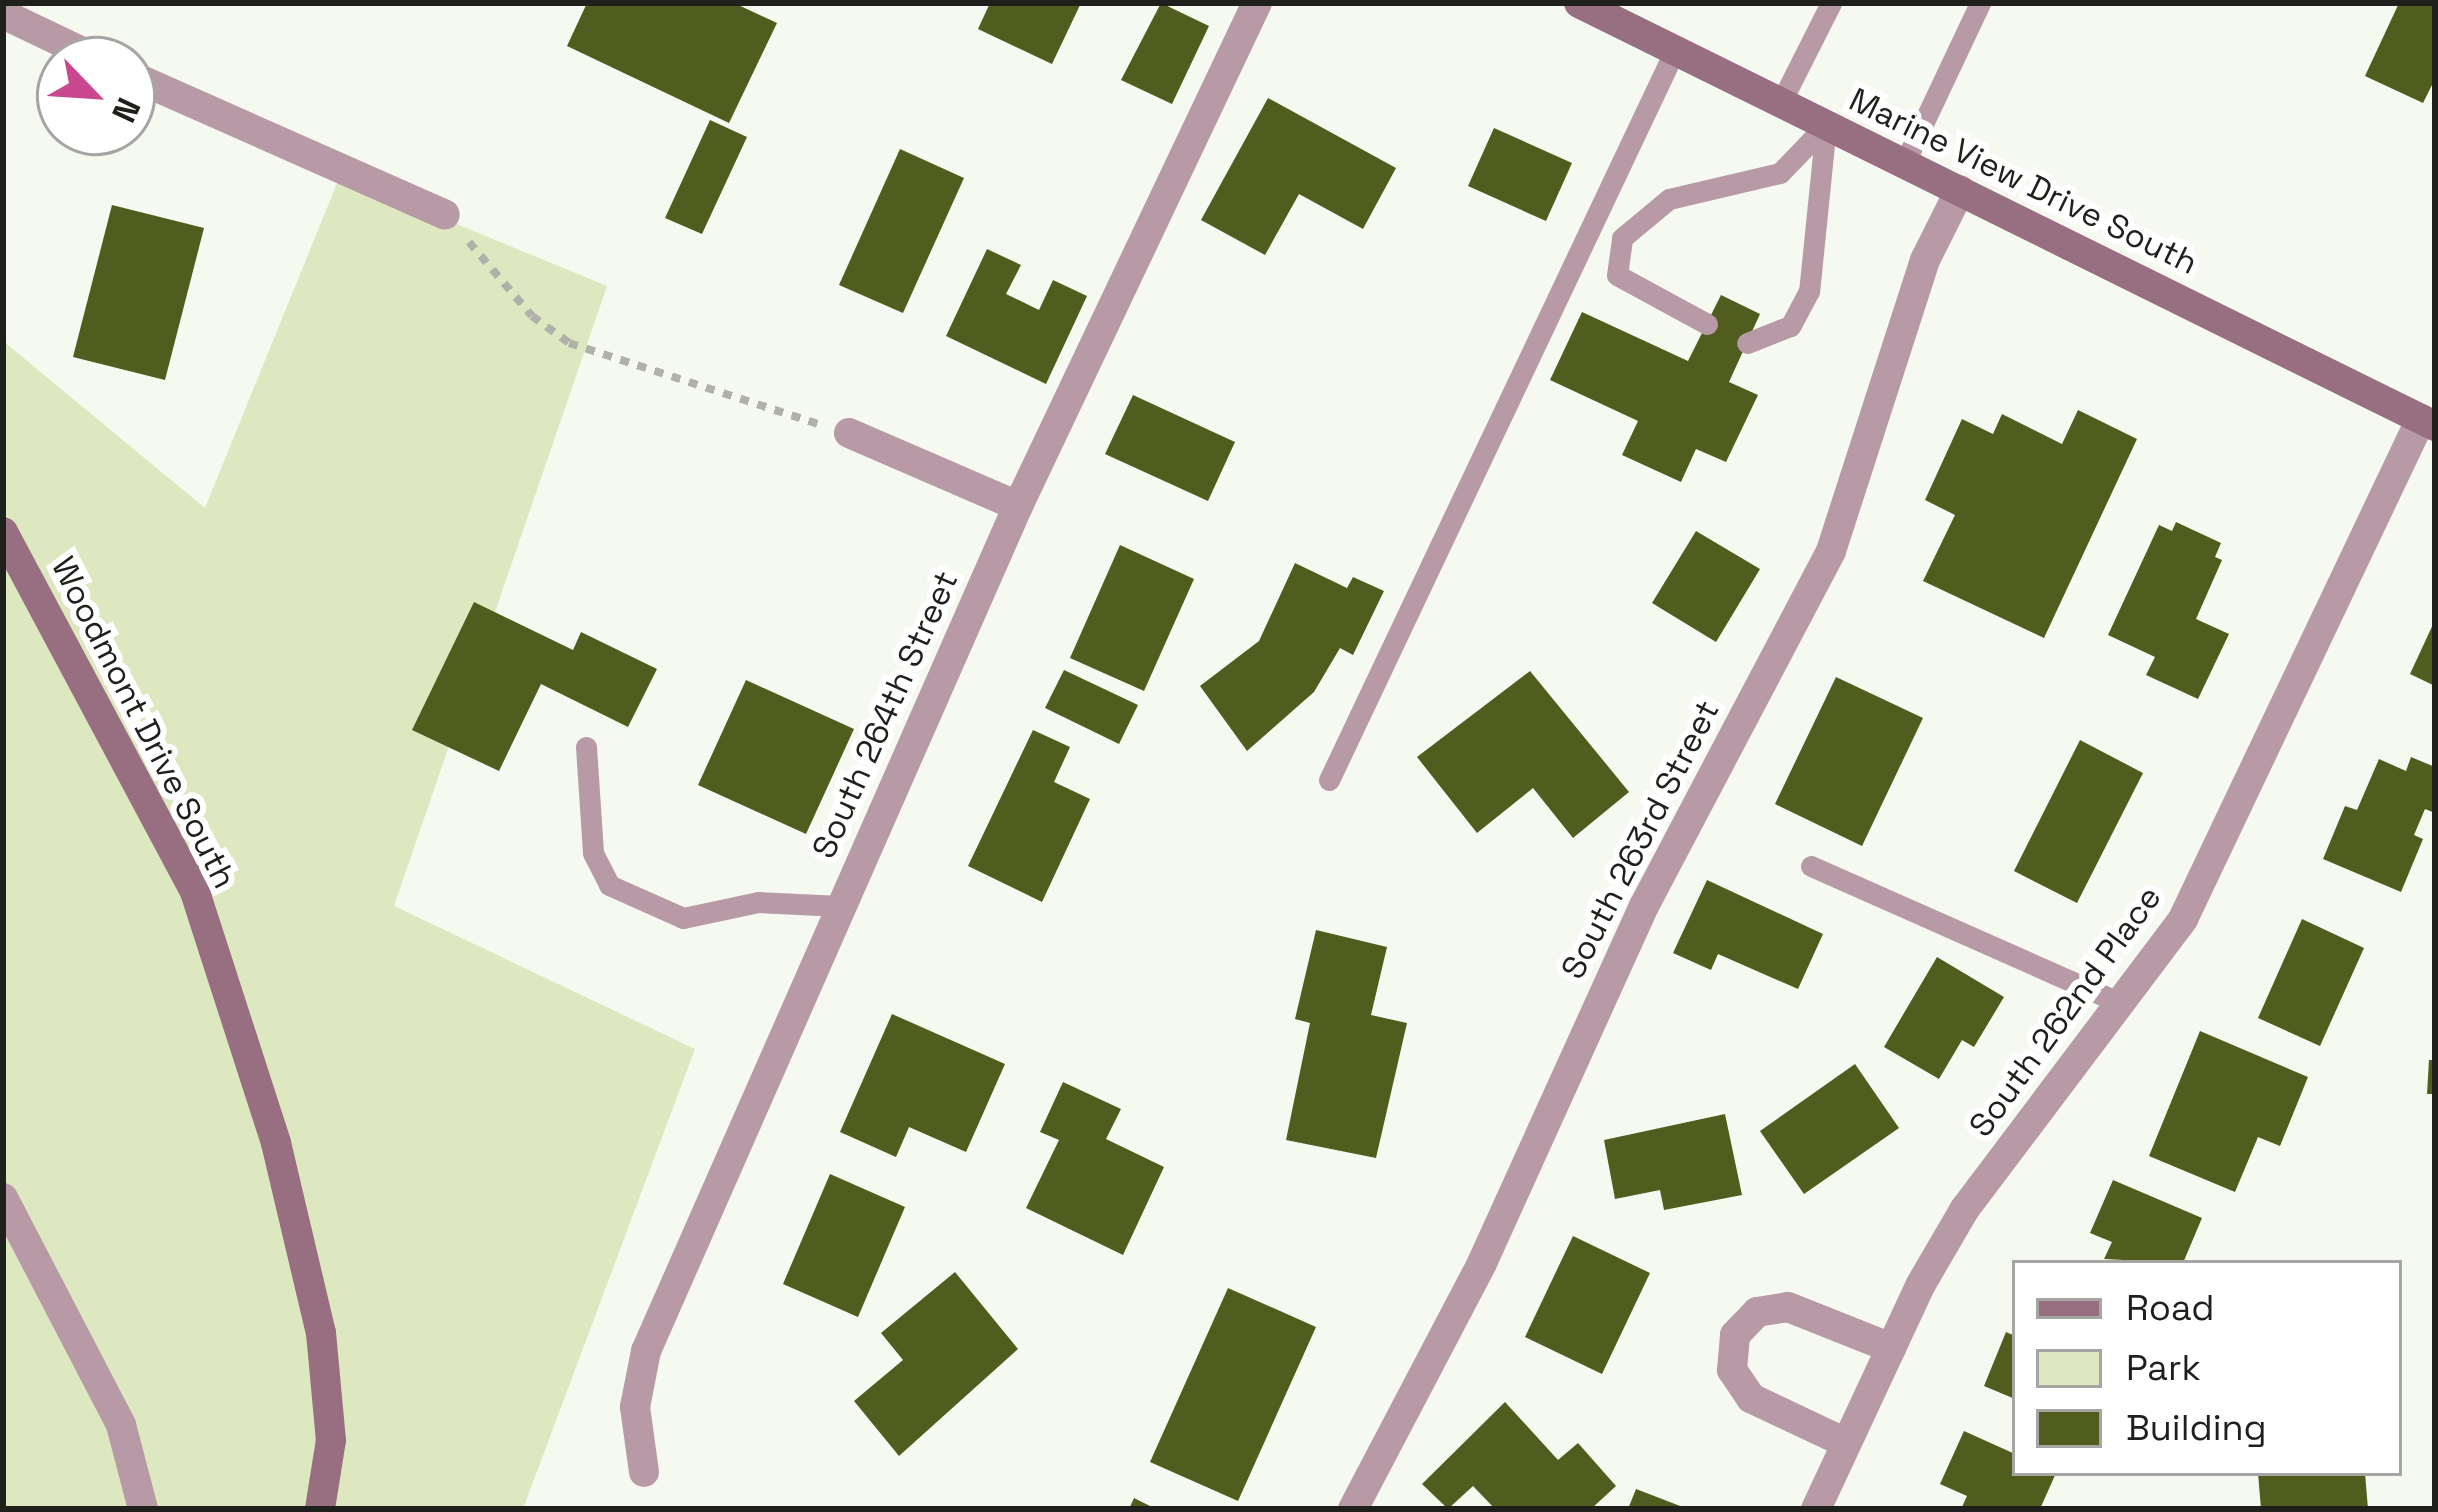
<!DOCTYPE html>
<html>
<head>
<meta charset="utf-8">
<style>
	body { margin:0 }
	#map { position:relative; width:2438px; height:1512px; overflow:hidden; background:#f6f9ef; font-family:"Space Grotesk",sans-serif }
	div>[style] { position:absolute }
	.green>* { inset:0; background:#dde7c0 }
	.building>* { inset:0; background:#515d1e }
	.path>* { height:8px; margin-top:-4px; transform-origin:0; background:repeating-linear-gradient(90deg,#b0b2aa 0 9px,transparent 0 18px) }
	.service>* { height:21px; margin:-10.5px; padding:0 10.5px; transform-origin:10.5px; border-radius:10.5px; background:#b89aa7 }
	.minor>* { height:30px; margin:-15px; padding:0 15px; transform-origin:15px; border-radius:15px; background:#b89aa7 }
	.secondary>* { height:30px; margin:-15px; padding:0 15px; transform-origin:15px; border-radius:15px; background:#986e81 }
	span { translate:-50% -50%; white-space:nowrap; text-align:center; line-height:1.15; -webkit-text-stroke:12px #fff; paint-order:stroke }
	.street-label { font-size:33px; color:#1f201c }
	.frame { position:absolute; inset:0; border:6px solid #1f201c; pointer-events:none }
	.legend { position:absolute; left:2012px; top:1260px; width:390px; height:216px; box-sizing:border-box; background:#fff; border:3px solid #a5a6a4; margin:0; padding:15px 21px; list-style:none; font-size:36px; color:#1f201c }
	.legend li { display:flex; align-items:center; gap:24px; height:60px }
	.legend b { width:60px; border:3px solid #a5a6a4 }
	.north { position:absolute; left:36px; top:36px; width:120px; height:120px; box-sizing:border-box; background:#fff; border:3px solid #a5a6a4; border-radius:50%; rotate:115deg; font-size:33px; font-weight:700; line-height:48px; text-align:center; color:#1f201c }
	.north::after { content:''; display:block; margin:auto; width:42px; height:54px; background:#ca4890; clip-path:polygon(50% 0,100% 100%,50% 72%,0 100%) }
</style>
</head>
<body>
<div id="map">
	<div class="green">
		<i style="clip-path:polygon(340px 176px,607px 286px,394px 906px,695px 1049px,523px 1509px,3px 1509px,3px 341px,205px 508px)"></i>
	</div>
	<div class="building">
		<i style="clip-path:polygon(587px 3px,734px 3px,777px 23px,729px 123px,567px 46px)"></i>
		<i style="clip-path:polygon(990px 3px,1081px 3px,1052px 64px,978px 29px)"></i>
		<i style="clip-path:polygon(1161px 3px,1209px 26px,1172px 104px,1121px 80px)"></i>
		<i style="clip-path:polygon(2399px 3px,2435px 3px,2435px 79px,2423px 103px,2365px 76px)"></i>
		<i style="clip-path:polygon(1268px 98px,1396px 168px,1363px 229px,1299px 194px,1265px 255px,1201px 220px)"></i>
		<i style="clip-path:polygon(710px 120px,747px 137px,702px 234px,665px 218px)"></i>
		<i style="clip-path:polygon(1494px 128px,1572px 163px,1546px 221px,1468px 186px)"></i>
		<i style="clip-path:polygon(900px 149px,964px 178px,903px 313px,839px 285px)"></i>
		<i style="clip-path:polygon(112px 205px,204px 228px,165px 380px,73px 357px)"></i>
		<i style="clip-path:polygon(987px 249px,1021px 265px,1006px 294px,1039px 310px,1053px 280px,1087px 296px,1046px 384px,946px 336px)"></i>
		<i style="clip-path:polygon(1721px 295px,1760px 314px,1729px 382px,1758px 395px,1726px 462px,1696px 449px,1681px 482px,1622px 455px,1638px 421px,1550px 380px,1582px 312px,1688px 361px)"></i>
		<i style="clip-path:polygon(1133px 395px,1235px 442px,1208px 501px,1105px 454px)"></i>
		<i style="clip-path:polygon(2078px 410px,2137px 439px,2044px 638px,1923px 581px,1955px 515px,1925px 500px,1962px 419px,1993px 434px,2002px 414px,2062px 444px)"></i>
		<i style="clip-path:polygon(2176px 522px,2221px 543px,2215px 557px,2222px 560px,2196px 619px,2229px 634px,2198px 699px,2146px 675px,2155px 657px,2108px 635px,2159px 525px,2172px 531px)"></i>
		<i style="clip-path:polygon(1696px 531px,1760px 569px,1716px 642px,1652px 603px)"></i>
		<i style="clip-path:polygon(1120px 545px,1194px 579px,1144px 691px,1070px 658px)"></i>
		<i style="clip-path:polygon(1295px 563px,1347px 588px,1353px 577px,1384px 591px,1353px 655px,1340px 648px,1314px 692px,1247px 751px,1200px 686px,1259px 641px)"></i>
		<i style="clip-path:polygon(474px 602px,573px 650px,581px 632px,657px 669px,628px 727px,541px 684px,499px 771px,412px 730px)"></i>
		<i style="clip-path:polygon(2435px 620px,2435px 686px,2410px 674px)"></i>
		<i style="clip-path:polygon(1064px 670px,1138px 705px,1119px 744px,1045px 708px)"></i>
		<i style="clip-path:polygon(1530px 671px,1629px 792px,1573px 838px,1533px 788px,1477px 833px,1417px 757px)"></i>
		<i style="clip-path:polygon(1836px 677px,1923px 718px,1862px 846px,1775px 804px)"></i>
		<i style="clip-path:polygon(746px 680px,854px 729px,806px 834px,698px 785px)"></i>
		<i style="clip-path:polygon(1033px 730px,1070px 747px,1054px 782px,1090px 799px,1042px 902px,968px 866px)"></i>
		<i style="clip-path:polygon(2080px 740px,2143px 773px,2077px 903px,2014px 871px)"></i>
		<i style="clip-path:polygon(2411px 757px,2435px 767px,2435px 813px,2425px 809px,2414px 835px,2423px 839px,2401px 892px,2323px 859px,2345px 806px,2357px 810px,2379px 759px,2406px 771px)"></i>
		<i style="clip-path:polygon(1707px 880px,1823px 934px,1798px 989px,1718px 954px,1711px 970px,1673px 953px)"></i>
		<i style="clip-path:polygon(2302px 919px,2364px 948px,2320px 1046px,2258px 1018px)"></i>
		<i style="clip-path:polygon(1316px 930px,1387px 947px,1371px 1015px,1407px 1023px,1376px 1158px,1286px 1140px,1310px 1023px,1295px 1019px)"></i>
		<i style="clip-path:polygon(1937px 957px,2004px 997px,1974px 1047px,1962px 1040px,1939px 1079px,1884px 1047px)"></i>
		<i style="clip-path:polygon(892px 1014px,1005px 1064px,966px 1152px,909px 1127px,896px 1157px,840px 1132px)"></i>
		<i style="clip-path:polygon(2200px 1031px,2308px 1077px,2280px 1146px,2258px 1137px,2235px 1192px,2149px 1156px)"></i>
		<i style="clip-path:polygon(2429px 1060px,2435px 1060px,2435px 1094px,2427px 1094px)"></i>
		<i style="clip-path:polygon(1855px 1064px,1899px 1128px,1804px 1194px,1760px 1131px)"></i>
		<i style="clip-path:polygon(1063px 1082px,1121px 1109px,1106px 1139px,1164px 1167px,1123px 1255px,1026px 1208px,1059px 1140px,1040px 1132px)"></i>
		<i style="clip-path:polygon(1725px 1114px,1742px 1195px,1664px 1210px,1660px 1190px,1615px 1199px,1604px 1140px)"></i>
		<i style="clip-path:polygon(830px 1174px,905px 1207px,858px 1317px,783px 1284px)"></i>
		<i style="clip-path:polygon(2113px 1180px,2202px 1218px,2183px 1263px,2104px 1259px,2112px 1242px,2090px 1233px)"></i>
		<i style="clip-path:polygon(1573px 1236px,1650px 1273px,1602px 1374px,1525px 1337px)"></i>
		<i style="clip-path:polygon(955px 1272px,1018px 1349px,899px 1456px,854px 1401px,903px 1360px,881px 1333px)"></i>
		<i style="clip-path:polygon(1228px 1288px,1316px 1327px,1238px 1501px,1150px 1462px)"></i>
		<i style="clip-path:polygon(2006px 1332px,2015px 1336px,2015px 1399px,1984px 1386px)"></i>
		<i style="clip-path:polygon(1505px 1402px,1558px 1460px,1578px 1443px,1616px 1486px,1591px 1509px,1495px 1509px,1473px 1486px,1448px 1509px,1422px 1484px)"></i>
		<i style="clip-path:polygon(1964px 1431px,2015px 1454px,2015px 1473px,2056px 1473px,2040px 1509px,1961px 1509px,1967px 1496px,1940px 1484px)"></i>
		<i style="clip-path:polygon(2258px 1473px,2365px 1473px,2368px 1509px,2261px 1509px)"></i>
		<i style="clip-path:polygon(1636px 1489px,1688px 1509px,1628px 1509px)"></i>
		<i style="clip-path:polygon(1134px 1498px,1156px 1509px,1129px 1509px)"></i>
	</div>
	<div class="path">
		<i style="left:469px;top:242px;width:97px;rotate:49.6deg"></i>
		<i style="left:532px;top:316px;width:46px;rotate:36.1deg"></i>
		<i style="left:569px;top:343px;width:262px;rotate:18deg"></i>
	</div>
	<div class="service">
		<i style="left:1781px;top:102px;width:111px;rotate:-63.2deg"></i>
		<i style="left:1904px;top:164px;width:178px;rotate:-64.7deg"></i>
		<i style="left:1707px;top:324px;width:102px;rotate:-151.4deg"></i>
		<i style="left:1617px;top:275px;width:37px;rotate:-82deg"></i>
		<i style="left:1622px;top:238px;width:61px;rotate:-39.7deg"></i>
		<i style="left:1669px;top:199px;width:114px;rotate:-13.2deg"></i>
		<i style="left:1780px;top:173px;width:66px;rotate:-46.2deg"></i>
		<i style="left:1826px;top:125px;width:167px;rotate:95.8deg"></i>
		<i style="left:1809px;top:291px;width:40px;rotate:118deg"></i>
		<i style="left:1790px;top:326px;width:46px;rotate:158.4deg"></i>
		<i style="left:586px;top:747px;width:106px;rotate:86.2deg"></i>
		<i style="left:593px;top:853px;width:36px;rotate:63deg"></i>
		<i style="left:609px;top:885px;width:81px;rotate:24deg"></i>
		<i style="left:683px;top:918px;width:77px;rotate:-12deg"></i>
		<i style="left:758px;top:902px;width:82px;rotate:2.8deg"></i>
		<i style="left:1329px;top:780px;width:808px;rotate:-64.64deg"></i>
		<i style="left:1811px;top:866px;width:341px;rotate:23.9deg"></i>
	</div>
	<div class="minor">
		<i style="left:3px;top:14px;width:106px;rotate:25.6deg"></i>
		<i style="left:132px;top:76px;width:342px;rotate:23.9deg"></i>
		<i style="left:849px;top:433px;width:184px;rotate:23.4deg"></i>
		<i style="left:3px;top:1198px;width:256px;rotate:62.5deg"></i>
		<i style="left:121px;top:1425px;width:87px;rotate:75.3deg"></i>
		<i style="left:1846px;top:1443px;width:105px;rotate:-154.7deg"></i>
		<i style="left:1751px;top:1398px;width:34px;rotate:-124deg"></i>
		<i style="left:1732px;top:1370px;width:35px;rotate:-85deg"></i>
		<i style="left:1735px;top:1335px;width:32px;rotate:-46deg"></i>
		<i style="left:1757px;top:1312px;width:31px;rotate:-9deg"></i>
		<i style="left:1788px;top:1307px;width:111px;rotate:21.7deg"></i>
		<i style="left:644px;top:1472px;width:66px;rotate:-97.9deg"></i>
		<i style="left:635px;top:1407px;width:57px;rotate:-78.9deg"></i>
		<i style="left:646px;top:1351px;width:923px;rotate:-66.24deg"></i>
		<i style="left:1018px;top:506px;width:557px;rotate:-64.59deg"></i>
		<i style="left:1353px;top:1509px;width:278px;rotate:-62.3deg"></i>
		<i style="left:1482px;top:1263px;width:392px;rotate:-65.6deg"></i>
		<i style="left:1644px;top:906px;width:401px;rotate:-62.2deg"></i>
		<i style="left:1831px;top:551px;width:306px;rotate:-72.1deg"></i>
		<i style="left:1925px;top:260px;width:78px;rotate:-63.4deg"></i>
		<i style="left:1816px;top:1509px;width:248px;rotate:-65deg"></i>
		<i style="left:1921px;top:1284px;width:86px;rotate:-59.8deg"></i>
		<i style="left:1964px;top:1210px;width:364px;rotate:-53deg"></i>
		<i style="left:2183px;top:919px;width:554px;rotate:-64.55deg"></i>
	</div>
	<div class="secondary">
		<i style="left:1579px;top:3px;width:955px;rotate:26.3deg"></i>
		<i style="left:3px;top:532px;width:408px;rotate:61.9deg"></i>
		<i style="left:195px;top:892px;width:264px;rotate:72.1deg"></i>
		<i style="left:276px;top:1143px;width:195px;rotate:76.7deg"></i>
		<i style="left:321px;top:1333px;width:107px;rotate:84.7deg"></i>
		<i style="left:331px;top:1440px;width:70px;rotate:99.1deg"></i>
	</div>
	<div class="street-label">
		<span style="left:2023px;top:182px;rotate:26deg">Marine View Drive South</span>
		<span style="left:886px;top:715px;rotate:-66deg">South 264th Street</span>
		<span style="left:143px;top:723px;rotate:63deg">Woodmont Drive South</span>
		<span style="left:1641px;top:840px;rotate:-63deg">South 263rd Street</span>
		<span style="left:2066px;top:1012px;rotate:-54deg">South 262nd Place</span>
	</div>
	<div class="frame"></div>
	<ul class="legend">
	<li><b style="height:15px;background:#986e81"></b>Road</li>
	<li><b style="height:33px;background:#dde7c0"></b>Park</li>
	<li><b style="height:33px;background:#515d1e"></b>Building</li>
	</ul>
	<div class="north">N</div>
</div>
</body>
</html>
